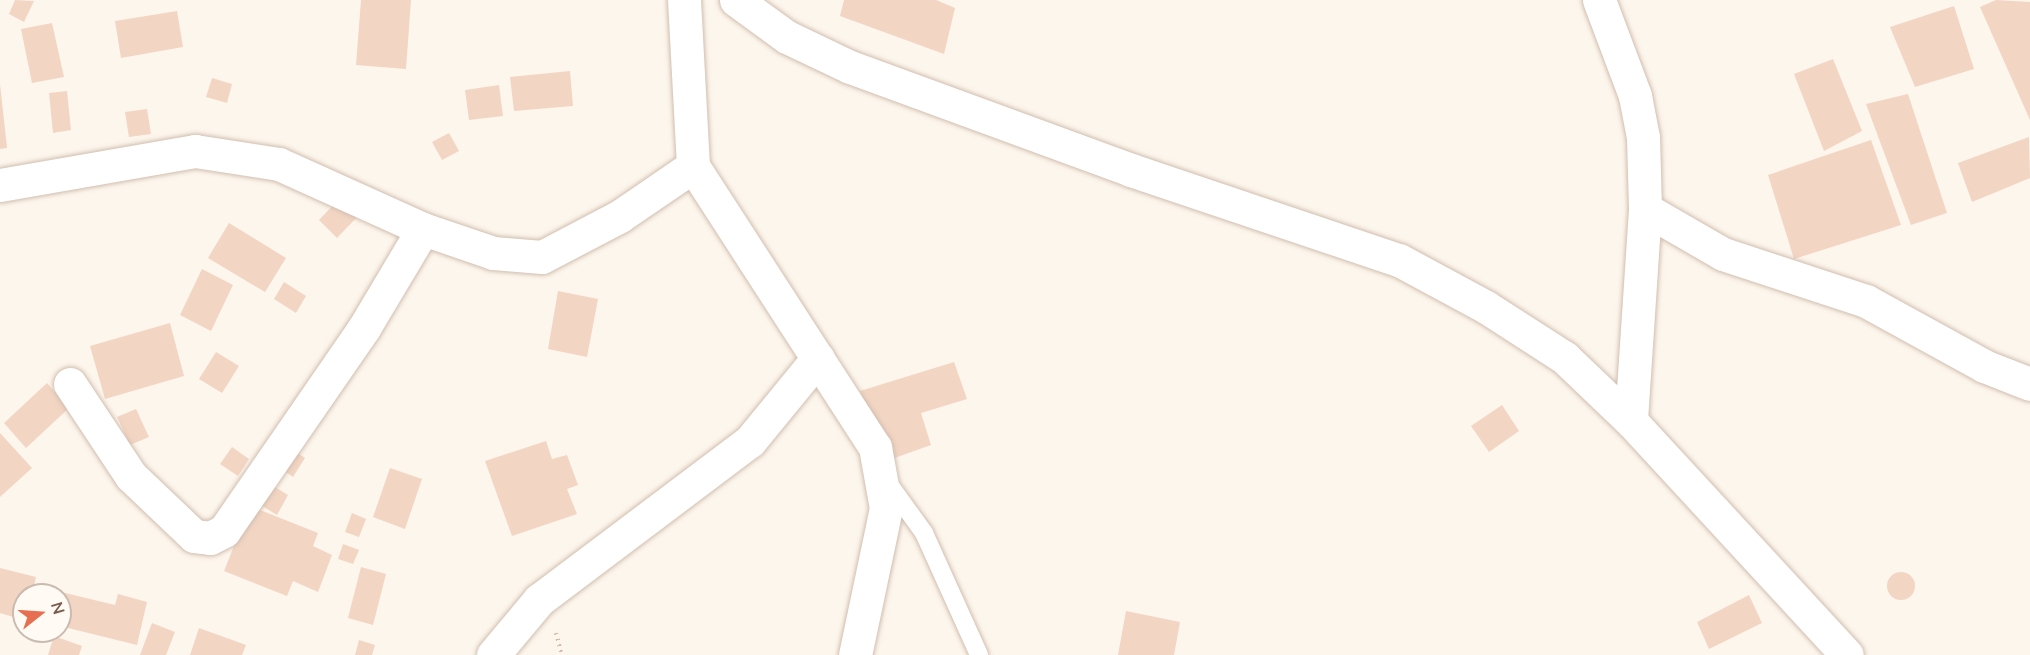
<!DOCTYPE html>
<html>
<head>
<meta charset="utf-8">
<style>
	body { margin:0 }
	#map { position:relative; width:2030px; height:655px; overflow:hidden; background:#fdf6ec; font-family:"Nunito Sans",sans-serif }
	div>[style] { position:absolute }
	.building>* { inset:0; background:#f3d5c3 }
	.round { border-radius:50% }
	.path>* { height:4px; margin-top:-2px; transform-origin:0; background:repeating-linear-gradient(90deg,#d9b8a5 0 1.5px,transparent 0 6px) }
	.roads { filter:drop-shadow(0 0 2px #d1beb0) drop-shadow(0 0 2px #d1beb0) }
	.service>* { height:18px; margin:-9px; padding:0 9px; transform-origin:9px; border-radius:9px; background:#fff }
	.minor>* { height:33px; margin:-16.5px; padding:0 16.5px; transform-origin:16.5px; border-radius:16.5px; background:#fff }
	span { translate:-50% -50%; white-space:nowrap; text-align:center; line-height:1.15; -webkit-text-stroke:4.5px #fffaf3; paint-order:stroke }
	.north { position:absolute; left:12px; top:583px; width:60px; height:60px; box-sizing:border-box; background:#fffaf3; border:2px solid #cabbb1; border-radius:50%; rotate:73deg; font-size:16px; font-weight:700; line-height:24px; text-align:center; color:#7a5c4d }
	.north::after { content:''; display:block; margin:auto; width:21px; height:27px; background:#e76f51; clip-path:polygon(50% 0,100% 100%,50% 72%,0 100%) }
</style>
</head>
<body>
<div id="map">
	<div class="building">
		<i style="clip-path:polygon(15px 0,34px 1px,24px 22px,9px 14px)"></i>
		<i style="clip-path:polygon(361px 0,411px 0,406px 69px,356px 65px)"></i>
		<i style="clip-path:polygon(844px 0,936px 0,955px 8px,944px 54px,840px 16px)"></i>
		<i style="clip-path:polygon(1996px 0,2030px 2px,2030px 120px,1980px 7px)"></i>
		<i style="clip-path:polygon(1954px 6px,1974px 69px,1915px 87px,1890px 27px)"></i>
		<i style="clip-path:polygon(177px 11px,183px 47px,121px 58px,115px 21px)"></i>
		<i style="clip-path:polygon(52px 23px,64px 77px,32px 83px,21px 29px)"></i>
		<i style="clip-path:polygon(1833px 59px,1862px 131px,1824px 151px,1794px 74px)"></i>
		<i style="clip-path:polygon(570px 71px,573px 106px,514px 111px,510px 77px)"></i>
		<i style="clip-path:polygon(212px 78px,232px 84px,227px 103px,206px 97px)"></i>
		<i style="clip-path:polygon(0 84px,7px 148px,0 149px)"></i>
		<i style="clip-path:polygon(499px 85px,503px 116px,469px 120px,465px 90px)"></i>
		<i style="clip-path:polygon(67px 91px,71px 130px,53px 133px,49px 93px)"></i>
		<i style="clip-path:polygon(1908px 94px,1947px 213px,1911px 225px,1866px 104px)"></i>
		<i style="clip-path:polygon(147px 109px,151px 134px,129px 137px,125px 112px)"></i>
		<i style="clip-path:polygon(449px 133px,459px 151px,442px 160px,432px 142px)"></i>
		<i style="clip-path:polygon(2029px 137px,2030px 178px,1972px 202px,1958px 163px)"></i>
		<i style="clip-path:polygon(1871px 140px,1901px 225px,1794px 259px,1768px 175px)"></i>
		<i style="clip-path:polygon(340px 198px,358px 216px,337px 238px,319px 220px)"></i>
		<i style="clip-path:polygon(229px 223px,286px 258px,265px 292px,208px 258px)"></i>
		<i style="clip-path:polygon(202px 269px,233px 285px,211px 331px,180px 315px)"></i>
		<i style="clip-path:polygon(284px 282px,306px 296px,296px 313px,274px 299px)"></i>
		<i style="clip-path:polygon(558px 291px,598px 299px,587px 357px,548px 349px)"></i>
		<i style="clip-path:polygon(170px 323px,184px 376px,105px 399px,90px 346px)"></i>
		<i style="clip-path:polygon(216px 352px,239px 366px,222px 393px,199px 379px)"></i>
		<i style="clip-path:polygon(954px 362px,967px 399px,921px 413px,931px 445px,886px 461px,860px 391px)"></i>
		<i style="clip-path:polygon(47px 383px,69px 408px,26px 448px,4px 423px)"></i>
		<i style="clip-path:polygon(1502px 405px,1519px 431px,1489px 452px,1471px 426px)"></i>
		<i style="clip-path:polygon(136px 409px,149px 437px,130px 445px,117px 417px)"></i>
		<i style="clip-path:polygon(0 433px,32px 468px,0 497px)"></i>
		<i style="clip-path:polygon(546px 441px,552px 459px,567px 455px,578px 485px,567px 489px,577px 514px,512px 536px,485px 461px)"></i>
		<i style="clip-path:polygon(232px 447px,249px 459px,238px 476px,220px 464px)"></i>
		<i style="clip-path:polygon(292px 449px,305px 458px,293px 477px,280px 468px)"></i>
		<i style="clip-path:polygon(390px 468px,422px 479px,405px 529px,373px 517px)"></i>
		<i style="clip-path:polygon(270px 484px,288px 495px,277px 515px,259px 504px)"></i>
		<i style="clip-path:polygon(250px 506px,318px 533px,313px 546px,332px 555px,318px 592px,293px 581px,287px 596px,224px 571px)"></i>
		<i style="clip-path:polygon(352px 513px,366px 519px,359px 537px,345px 532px)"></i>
		<i style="clip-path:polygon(343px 544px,359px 550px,353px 564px,338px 559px)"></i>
		<i style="clip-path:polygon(361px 567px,386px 574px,373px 625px,348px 618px)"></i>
		<i style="clip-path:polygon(0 568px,36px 577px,32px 595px,24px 595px,24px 620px,0 613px)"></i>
		<i class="round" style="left:1887px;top:572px;width:28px;height:28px"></i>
		<i style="clip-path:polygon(61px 592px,115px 605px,118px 594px,147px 602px,137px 645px,60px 626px)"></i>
		<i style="clip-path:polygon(1749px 595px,1762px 623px,1709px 649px,1697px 622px)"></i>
		<i style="clip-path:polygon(1126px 611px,1180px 622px,1174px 655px,1118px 655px)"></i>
		<i style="clip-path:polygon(152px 623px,175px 632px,166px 655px,140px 655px)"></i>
		<i style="clip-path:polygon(199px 628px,246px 645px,242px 655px,190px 655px)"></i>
		<i style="clip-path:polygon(54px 636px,82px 646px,79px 655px,48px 655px)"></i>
		<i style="clip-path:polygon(359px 640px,375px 645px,372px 655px,355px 655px)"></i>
	</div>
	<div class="path">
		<i style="left:556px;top:633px;width:23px;rotate:75deg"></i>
	</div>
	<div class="roads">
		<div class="service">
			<i style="left:888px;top:483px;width:62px;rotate:54.2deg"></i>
			<i style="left:924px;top:533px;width:134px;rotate:65.7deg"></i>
		</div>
		<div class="minor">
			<i style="left:736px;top:0;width:63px;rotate:36deg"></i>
			<i style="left:787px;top:37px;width:70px;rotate:25.5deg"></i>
			<i style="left:850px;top:67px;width:299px;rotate:20.1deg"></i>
			<i style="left:1131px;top:170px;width:283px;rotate:18.6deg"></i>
			<i style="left:1399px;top:260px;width:99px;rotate:28.4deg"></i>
			<i style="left:1486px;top:307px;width:94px;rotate:32.8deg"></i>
			<i style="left:1565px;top:358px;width:91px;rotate:43.7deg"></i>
			<i style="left:1631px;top:421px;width:318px;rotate:47.3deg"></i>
			<i style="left:1599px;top:0;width:103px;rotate:69.4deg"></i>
			<i style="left:1635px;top:96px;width:42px;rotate:79deg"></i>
			<i style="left:1643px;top:137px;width:72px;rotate:88.4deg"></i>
			<i style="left:1645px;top:209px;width:212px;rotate:93.8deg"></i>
			<i style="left:693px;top:166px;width:335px;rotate:57.1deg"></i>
			<i style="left:875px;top:447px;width:62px;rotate:79.8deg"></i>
			<i style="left:886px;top:508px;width:150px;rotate:101.9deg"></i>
			<i style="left:0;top:185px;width:198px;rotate:-9.9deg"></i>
			<i style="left:195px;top:151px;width:85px;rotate:8.8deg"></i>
			<i style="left:279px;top:164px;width:158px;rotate:24.3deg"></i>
			<i style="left:423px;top:229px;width:74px;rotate:18.9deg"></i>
			<i style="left:493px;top:253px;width:49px;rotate:4.7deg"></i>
			<i style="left:542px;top:257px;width:88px;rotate:-27.7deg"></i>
			<i style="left:620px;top:216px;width:88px;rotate:-34.4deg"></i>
			<i style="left:693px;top:166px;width:166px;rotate:-93.1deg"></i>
			<i style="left:1645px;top:209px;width:90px;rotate:30deg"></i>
			<i style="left:1723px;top:254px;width:151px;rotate:18.2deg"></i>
			<i style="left:1866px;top:301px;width:135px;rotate:28.8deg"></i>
			<i style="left:1984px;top:366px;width:49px;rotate:21.4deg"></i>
			<i style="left:70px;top:384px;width:110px;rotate:56.5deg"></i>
			<i style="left:131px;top:476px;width:87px;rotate:43.6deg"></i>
			<i style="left:194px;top:536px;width:16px;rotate:7deg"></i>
			<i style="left:210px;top:538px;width:16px;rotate:-27deg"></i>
			<i style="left:224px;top:531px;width:247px;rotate:-55.4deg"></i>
			<i style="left:364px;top:328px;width:115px;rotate:-59.2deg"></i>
			<i style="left:493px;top:655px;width:72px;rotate:-50.1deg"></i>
			<i style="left:539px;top:600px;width:264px;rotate:-37deg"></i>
			<i style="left:750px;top:441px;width:107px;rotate:-50.7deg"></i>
		</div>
	</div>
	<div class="north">N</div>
</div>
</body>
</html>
